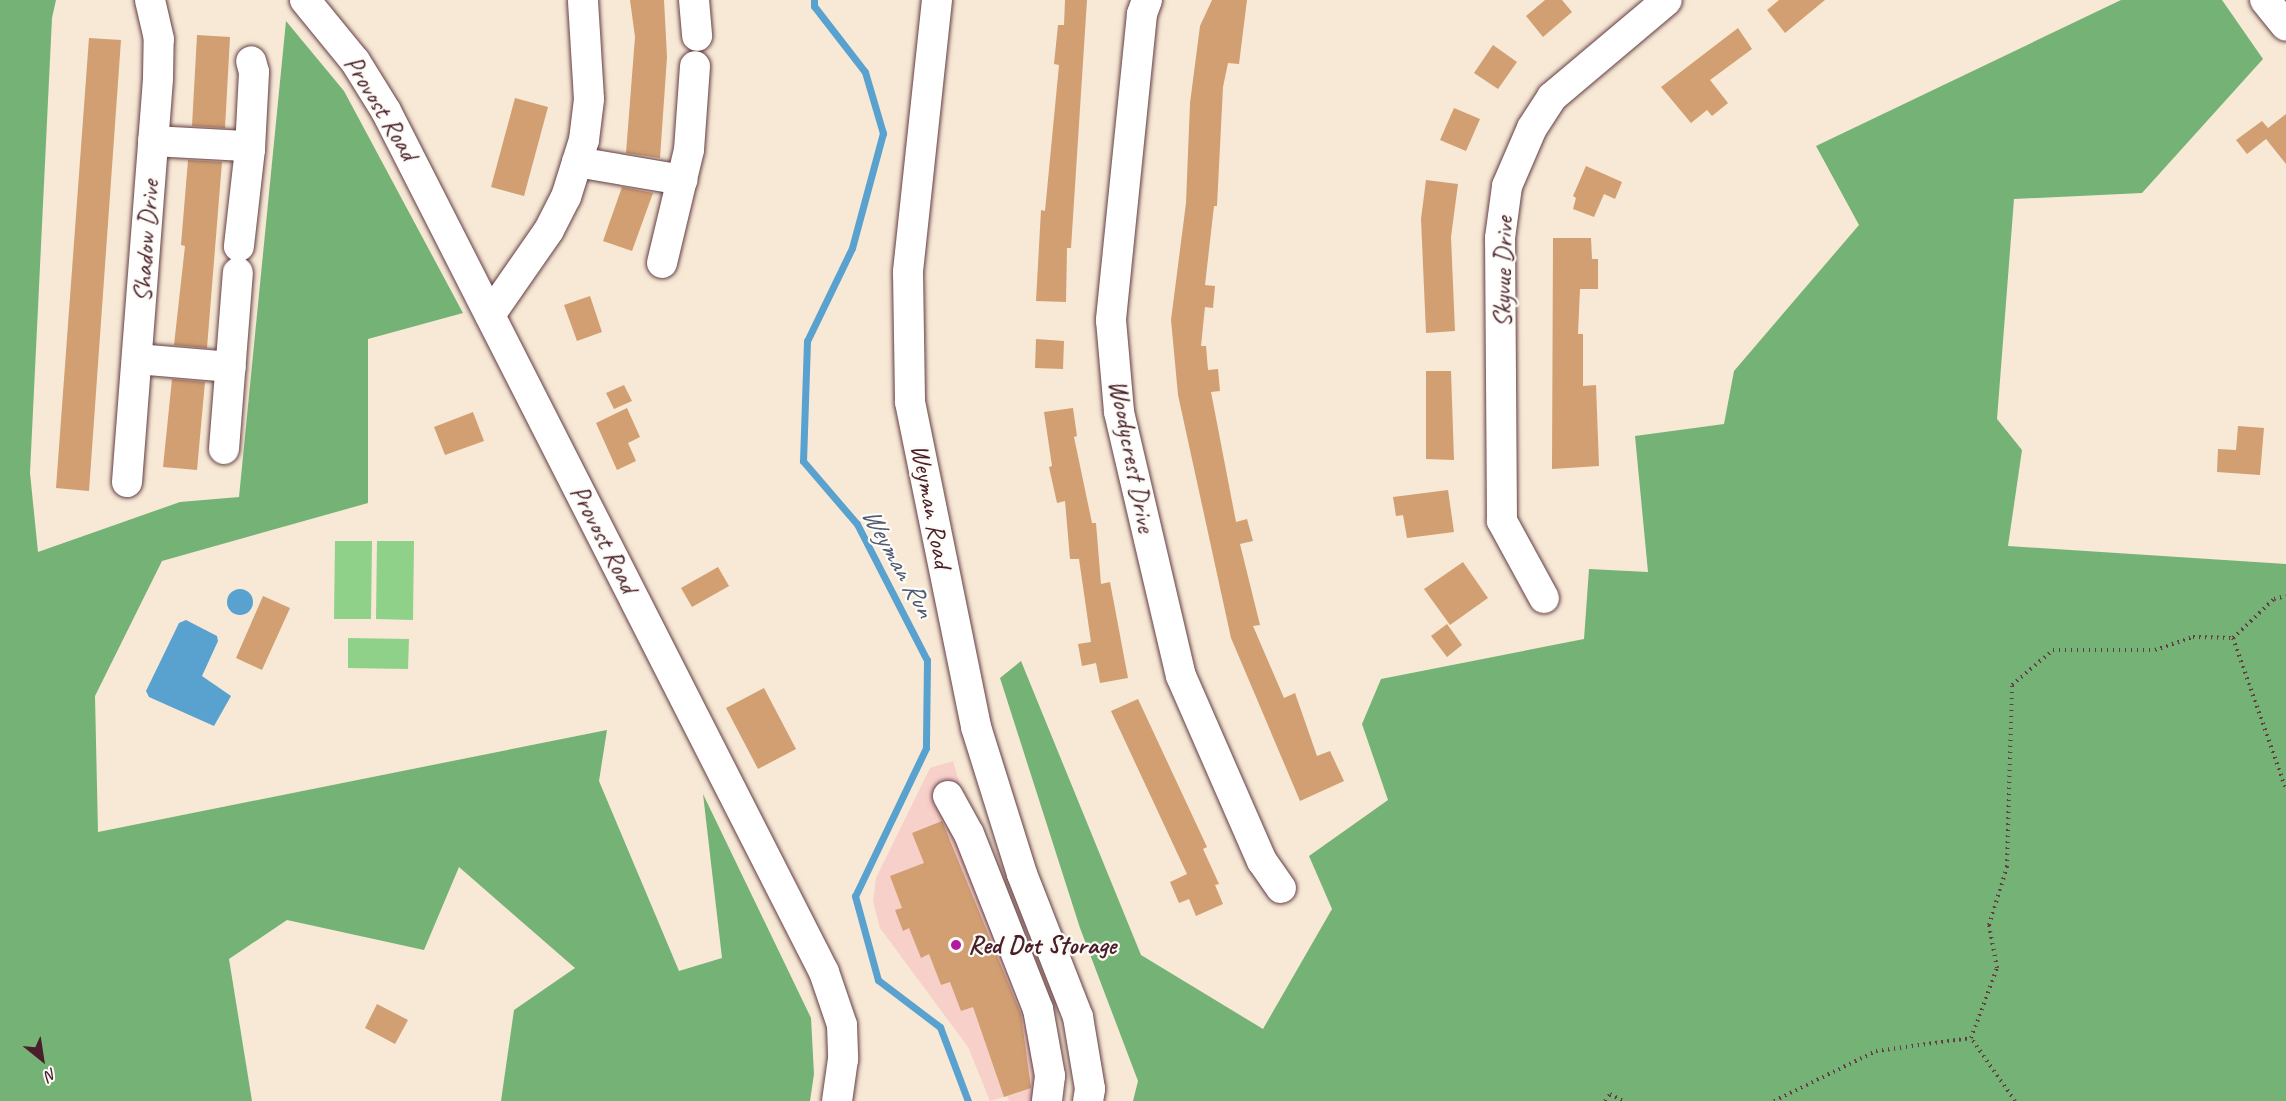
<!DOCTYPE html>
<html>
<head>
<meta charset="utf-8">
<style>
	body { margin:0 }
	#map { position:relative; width:2286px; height:1101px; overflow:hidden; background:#f7e9d5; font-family:Caveat,sans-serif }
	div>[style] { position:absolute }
	.built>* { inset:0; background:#f7d0ca }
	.green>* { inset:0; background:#90d189 }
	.forest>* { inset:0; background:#74b375 }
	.water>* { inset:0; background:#59a1cf }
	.round { border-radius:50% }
	.stream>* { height:7px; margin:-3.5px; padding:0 3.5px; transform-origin:3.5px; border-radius:3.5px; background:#59a1cf }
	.building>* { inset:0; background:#d19f72 }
	.path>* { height:4px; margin-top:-2px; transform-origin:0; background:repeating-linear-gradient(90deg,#643d44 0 1.5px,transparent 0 6px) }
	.roads { filter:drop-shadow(0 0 2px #643d44) drop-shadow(0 0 2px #643d44) }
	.minor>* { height:30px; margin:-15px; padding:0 15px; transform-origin:15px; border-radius:15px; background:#fff }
	.dots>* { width:16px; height:16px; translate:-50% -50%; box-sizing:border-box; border:3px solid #fdfcf7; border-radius:50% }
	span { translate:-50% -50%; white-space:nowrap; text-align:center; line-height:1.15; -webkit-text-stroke:4.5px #fdfcf7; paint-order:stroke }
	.street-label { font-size:26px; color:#4a1f2b }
	.poi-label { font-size:26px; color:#4a1f2b; font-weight:700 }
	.left { translate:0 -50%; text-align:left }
	.water-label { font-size:27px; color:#515a75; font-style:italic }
	.north { position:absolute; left:12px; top:1029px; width:60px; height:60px; -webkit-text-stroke:4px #fdfcf7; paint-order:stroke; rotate:150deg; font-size:16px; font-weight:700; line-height:24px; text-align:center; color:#4a1f2b }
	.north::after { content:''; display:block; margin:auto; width:21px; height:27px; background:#4a1f2b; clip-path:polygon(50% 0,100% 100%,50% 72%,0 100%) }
</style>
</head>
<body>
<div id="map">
	<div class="built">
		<i style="clip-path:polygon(953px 761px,973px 829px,1060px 1101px,1009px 1101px,1007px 1096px,990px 1101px,968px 1047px,880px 928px,873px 901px,876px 878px,930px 768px)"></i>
	</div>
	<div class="green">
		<i style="clip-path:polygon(335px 541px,372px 541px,371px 619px,334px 619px)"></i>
		<i style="clip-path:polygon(377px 541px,414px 541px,413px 620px,376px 619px)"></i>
		<i style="clip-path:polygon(348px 638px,409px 639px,408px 669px,348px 668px)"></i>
	</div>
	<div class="forest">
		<i style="clip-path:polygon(0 0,56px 0,52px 18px,30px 473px,38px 552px,180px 502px,239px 497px,286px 21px,344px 91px,463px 313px,368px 339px,368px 503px,162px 561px,95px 696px,98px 832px,607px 730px,599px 781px,679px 971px,722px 958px,703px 794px,811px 1018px,814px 1074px,810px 1101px,501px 1101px,514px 1010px,575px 968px,459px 867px,424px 950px,287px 920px,229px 959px,252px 1101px,0 1101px)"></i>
		<i style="clip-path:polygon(2121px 0,2222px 0,2263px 59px,2142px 193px,2014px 199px,1997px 419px,2022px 450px,2008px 546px,2286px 564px,2286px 1101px,1133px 1101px,1138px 1081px,1080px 928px,1000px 678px,1021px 661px,1141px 955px,1263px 1029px,1332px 909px,1309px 856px,1388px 800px,1362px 724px,1381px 679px,1584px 639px,1589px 569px,1648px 572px,1635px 436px,1724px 424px,1734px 371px,1859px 225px,1816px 146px)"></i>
	</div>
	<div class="water">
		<i class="round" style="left:227px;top:589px;width:26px;height:26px"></i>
		<i style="clip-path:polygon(186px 620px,217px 636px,218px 641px,202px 676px,231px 696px,214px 726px,149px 697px,146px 691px,179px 623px)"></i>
	</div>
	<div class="stream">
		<i style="left:814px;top:0;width:6px;rotate:90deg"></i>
		<i style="left:814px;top:6px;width:83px;rotate:52.3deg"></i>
		<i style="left:865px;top:72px;width:64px;rotate:73.6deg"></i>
		<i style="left:883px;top:133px;width:119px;rotate:105.1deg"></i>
		<i style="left:852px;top:248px;width:103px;rotate:115.8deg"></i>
		<i style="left:807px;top:341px;width:120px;rotate:91.9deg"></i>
		<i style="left:803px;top:461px;width:83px;rotate:49.4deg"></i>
		<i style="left:857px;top:524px;width:153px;rotate:62.8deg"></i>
		<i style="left:927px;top:660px;width:88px;rotate:90.7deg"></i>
		<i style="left:926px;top:748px;width:164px;rotate:115.6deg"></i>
		<i style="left:855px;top:896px;width:87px;rotate:74.7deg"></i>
		<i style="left:878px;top:980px;width:78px;rotate:37.2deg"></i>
		<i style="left:940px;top:1027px;width:79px;rotate:69.3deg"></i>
	</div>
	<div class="building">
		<i style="clip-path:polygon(630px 0,664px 0,667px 57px,660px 158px,626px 153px,635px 37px)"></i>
		<i style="clip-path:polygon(1065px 0,1087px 0,1071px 248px,1067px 248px,1066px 302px,1036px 301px,1041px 210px,1045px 211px,1059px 65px,1054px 64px,1058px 25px,1064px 25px)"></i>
		<i style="clip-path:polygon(1212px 0,1247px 0,1239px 64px,1228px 63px,1223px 87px,1217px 206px,1214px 206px,1205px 285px,1215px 286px,1213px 308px,1205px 307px,1201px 346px,1206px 346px,1208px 370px,1218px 369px,1220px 391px,1211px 392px,1236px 522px,1247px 519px,1253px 541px,1240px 544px,1260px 625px,1253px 626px,1284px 698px,1295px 693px,1317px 756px,1330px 751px,1344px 781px,1300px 801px,1231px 638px,1178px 395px,1171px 320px,1186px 203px,1190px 103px,1200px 26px)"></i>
		<i style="clip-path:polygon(1545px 0,1562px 0,1572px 12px,1543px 37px,1526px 16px)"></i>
		<i style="clip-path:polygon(1779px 0,1825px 0,1785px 33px,1767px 10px)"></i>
		<i style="clip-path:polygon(1738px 28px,1752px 49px,1710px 80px,1728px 103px,1712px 116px,1707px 110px,1691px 123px,1661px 87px)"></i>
		<i style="clip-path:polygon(197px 35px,230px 37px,225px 128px,192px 126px)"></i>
		<i style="clip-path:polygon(89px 38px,121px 40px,89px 491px,56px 488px)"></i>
		<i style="clip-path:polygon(1493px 45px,1517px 62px,1498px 89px,1474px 73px)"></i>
		<i style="clip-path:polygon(515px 98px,548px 107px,524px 196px,491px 187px)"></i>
		<i style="clip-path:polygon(1454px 108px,1480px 119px,1466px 151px,1440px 140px)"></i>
		<i style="clip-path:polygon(2286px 114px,2286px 164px,2266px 139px,2247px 154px,2236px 140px,2262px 121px,2268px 128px)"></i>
		<i style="clip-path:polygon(188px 160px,222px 162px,207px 348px,174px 345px,185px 246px,181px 245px)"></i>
		<i style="clip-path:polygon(1586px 166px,1622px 182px,1615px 199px,1604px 194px,1594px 217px,1573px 209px,1576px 198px,1573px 196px)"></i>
		<i style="clip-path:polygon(1426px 180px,1458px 184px,1451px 237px,1455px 331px,1426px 333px,1421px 219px)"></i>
		<i style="clip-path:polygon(622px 187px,653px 193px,632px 251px,603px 241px)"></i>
		<i style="clip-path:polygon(1553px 238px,1591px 238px,1592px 259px,1598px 259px,1598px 289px,1580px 289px,1578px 334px,1583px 334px,1583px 386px,1596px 385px,1599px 466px,1552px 469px)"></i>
		<i style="clip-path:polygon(590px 296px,602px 332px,577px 341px,564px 305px)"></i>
		<i style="clip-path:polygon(1036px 339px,1064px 341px,1063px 369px,1035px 368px)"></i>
		<i style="clip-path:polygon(1426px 371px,1451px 371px,1454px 460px,1426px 459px)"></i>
		<i style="clip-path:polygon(172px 379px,205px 382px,197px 470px,163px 467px)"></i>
		<i style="clip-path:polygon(624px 385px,632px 401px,614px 409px,606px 393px)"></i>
		<i style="clip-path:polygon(627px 408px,640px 437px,628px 443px,636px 461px,617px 470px,596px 423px)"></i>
		<i style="clip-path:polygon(1073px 408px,1077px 436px,1074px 437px,1092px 523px,1096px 523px,1101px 584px,1110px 582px,1128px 678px,1100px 683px,1096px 663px,1082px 666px,1078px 644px,1091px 642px,1079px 559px,1070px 559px,1065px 501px,1057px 503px,1049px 467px,1052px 466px,1044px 412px)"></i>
		<i style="clip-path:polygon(473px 412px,484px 441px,445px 455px,434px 427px)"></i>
		<i style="clip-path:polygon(2238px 426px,2264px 428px,2260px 475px,2217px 472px,2218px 449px,2236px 450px)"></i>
		<i style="clip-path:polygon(1448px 490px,1454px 532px,1407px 538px,1403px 515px,1396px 516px,1393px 497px)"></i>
		<i style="clip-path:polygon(1463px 562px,1488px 598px,1450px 625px,1424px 589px)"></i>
		<i style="clip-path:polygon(718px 567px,729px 586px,692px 607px,681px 588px)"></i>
		<i style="clip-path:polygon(263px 596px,290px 608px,262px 670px,236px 658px)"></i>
		<i style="clip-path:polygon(1447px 624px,1462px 645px,1447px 657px,1431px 636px)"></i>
		<i style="clip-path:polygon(764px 688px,796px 749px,758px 769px,726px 708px)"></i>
		<i style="clip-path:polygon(1138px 699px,1207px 847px,1203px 849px,1219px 884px,1215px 885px,1223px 904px,1196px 916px,1189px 899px,1179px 903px,1170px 882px,1187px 874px,1111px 711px)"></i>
		<i style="clip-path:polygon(942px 821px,1021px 1014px,1031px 1088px,1004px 1097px,973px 1007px,961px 1011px,950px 982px,941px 985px,929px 954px,921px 958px,909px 928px,903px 931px,895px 910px,902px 908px,890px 876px,924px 863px,912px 833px)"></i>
		<i style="clip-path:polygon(377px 1004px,408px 1020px,395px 1044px,365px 1028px)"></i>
	</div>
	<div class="path">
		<i style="left:2233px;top:638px;width:160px;rotate:70.7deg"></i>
		<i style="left:1605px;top:1101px;width:9px;rotate:-54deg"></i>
		<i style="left:1610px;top:1094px;width:15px;rotate:28deg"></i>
		<i style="left:1774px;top:1101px;width:114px;rotate:-26.1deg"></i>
		<i style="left:1876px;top:1051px;width:96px;rotate:-7.8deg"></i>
		<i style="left:2015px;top:1101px;width:77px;rotate:-124.9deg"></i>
		<i style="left:1971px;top:1038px;width:75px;rotate:-69.6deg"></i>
		<i style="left:1997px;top:968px;width:44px;rotate:-100.5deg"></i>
		<i style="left:1989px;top:925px;width:61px;rotate:-72.8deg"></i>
		<i style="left:2007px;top:867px;width:182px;rotate:-88.4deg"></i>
		<i style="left:2012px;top:685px;width:54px;rotate:-40.5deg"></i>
		<i style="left:2053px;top:650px;width:102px"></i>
		<i style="left:2155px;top:650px;width:40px;rotate:-18.9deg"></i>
		<i style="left:2193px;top:637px;width:40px;rotate:1.4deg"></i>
		<i style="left:2233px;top:638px;width:57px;rotate:-43.6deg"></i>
		<i style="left:2274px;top:599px;width:12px;rotate:-14deg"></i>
	</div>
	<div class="roads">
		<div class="minor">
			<i style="left:305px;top:0;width:79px;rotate:50.7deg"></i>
			<i style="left:355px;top:61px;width:59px;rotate:58.2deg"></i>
			<i style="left:386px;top:111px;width:966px;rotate:63.04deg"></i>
			<i style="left:824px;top:972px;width:56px;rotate:71.2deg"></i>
			<i style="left:842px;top:1025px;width:34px;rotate:88deg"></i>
			<i style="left:843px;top:1059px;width:42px;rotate:98.1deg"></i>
			<i style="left:694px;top:0;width:36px;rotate:85deg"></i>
			<i style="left:937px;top:0;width:274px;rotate:96.1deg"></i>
			<i style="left:908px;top:272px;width:130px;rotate:89.1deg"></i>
			<i style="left:910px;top:402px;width:332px;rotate:78.5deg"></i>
			<i style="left:976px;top:727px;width:154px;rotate:72.6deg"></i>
			<i style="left:1022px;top:874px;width:154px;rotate:68.6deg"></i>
			<i style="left:1078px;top:1017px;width:73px;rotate:80.5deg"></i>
			<i style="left:1090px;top:1089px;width:12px;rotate:99deg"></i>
			<i style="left:1147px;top:0;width:15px;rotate:110deg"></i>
			<i style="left:1142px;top:14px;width:308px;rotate:95.8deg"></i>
			<i style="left:1111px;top:320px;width:92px;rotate:85deg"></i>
			<i style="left:1119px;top:412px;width:271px;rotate:76.8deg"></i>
			<i style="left:1181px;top:676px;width:202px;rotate:66.4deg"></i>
			<i style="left:1262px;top:861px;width:33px;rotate:55deg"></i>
			<i style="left:2265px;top:0;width:33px;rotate:51deg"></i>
			<i style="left:153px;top:141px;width:92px;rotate:3.1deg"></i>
			<i style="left:245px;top:146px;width:6px;rotate:31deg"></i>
			<i style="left:250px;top:149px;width:98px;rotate:96.5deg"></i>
			<i style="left:250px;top:149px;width:77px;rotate:-87deg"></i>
			<i style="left:254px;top:72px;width:11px;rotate:-105deg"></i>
			<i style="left:577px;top:162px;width:107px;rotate:9.7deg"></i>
			<i style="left:662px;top:263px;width:116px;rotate:-76.6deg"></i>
			<i style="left:689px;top:150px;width:84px;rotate:-85.9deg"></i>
			<i style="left:490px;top:315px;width:103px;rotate:-55.2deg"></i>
			<i style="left:549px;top:230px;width:37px;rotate:-63deg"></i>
			<i style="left:566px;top:197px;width:60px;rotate:-72.5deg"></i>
			<i style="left:584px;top:140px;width:41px;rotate:-83deg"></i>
			<i style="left:589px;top:99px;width:99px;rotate:-93.5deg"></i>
			<i style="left:137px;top:359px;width:94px;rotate:4.9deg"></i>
			<i style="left:224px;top:449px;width:177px;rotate:-85.5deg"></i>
			<i style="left:127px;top:482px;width:405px;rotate:-85.6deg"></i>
			<i style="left:158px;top:78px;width:39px;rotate:-89deg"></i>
			<i style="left:159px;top:39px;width:40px;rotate:-103deg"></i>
			<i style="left:1544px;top:598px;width:88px;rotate:-118.6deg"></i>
			<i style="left:1502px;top:521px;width:283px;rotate:-90.4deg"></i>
			<i style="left:1500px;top:238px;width:52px;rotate:-82.3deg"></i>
			<i style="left:1507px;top:186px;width:63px;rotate:-66.7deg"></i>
			<i style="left:1532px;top:128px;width:37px;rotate:-57deg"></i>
			<i style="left:1552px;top:97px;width:150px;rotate:-40.1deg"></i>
			<i style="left:948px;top:796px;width:43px;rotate:61.1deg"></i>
			<i style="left:969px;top:834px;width:188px;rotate:68.5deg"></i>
			<i style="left:1038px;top:1009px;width:68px;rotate:79.8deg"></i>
			<i style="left:1050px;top:1076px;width:25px;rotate:97deg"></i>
		</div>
	</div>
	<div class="dots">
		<i style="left:956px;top:945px;background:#b5179e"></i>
	</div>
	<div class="street-label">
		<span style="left:381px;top:108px;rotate:59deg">Provost Road</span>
		<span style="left:146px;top:241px;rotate:-86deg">Shadow Drive</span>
		<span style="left:1503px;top:272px;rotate:-89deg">Skyvue Drive</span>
		<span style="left:1132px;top:456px;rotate:79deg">Woodycrest Drive</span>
		<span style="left:931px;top:506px;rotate:79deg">Weyman Road</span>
		<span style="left:604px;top:539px;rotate:63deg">Provost Road</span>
	</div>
	<div class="poi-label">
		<span class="left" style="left:968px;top:945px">Red Dot Storage</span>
	</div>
	<div class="water-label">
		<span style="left:898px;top:562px;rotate:61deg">Weyman Run</span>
	</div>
	<div class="north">N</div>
</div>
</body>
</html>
